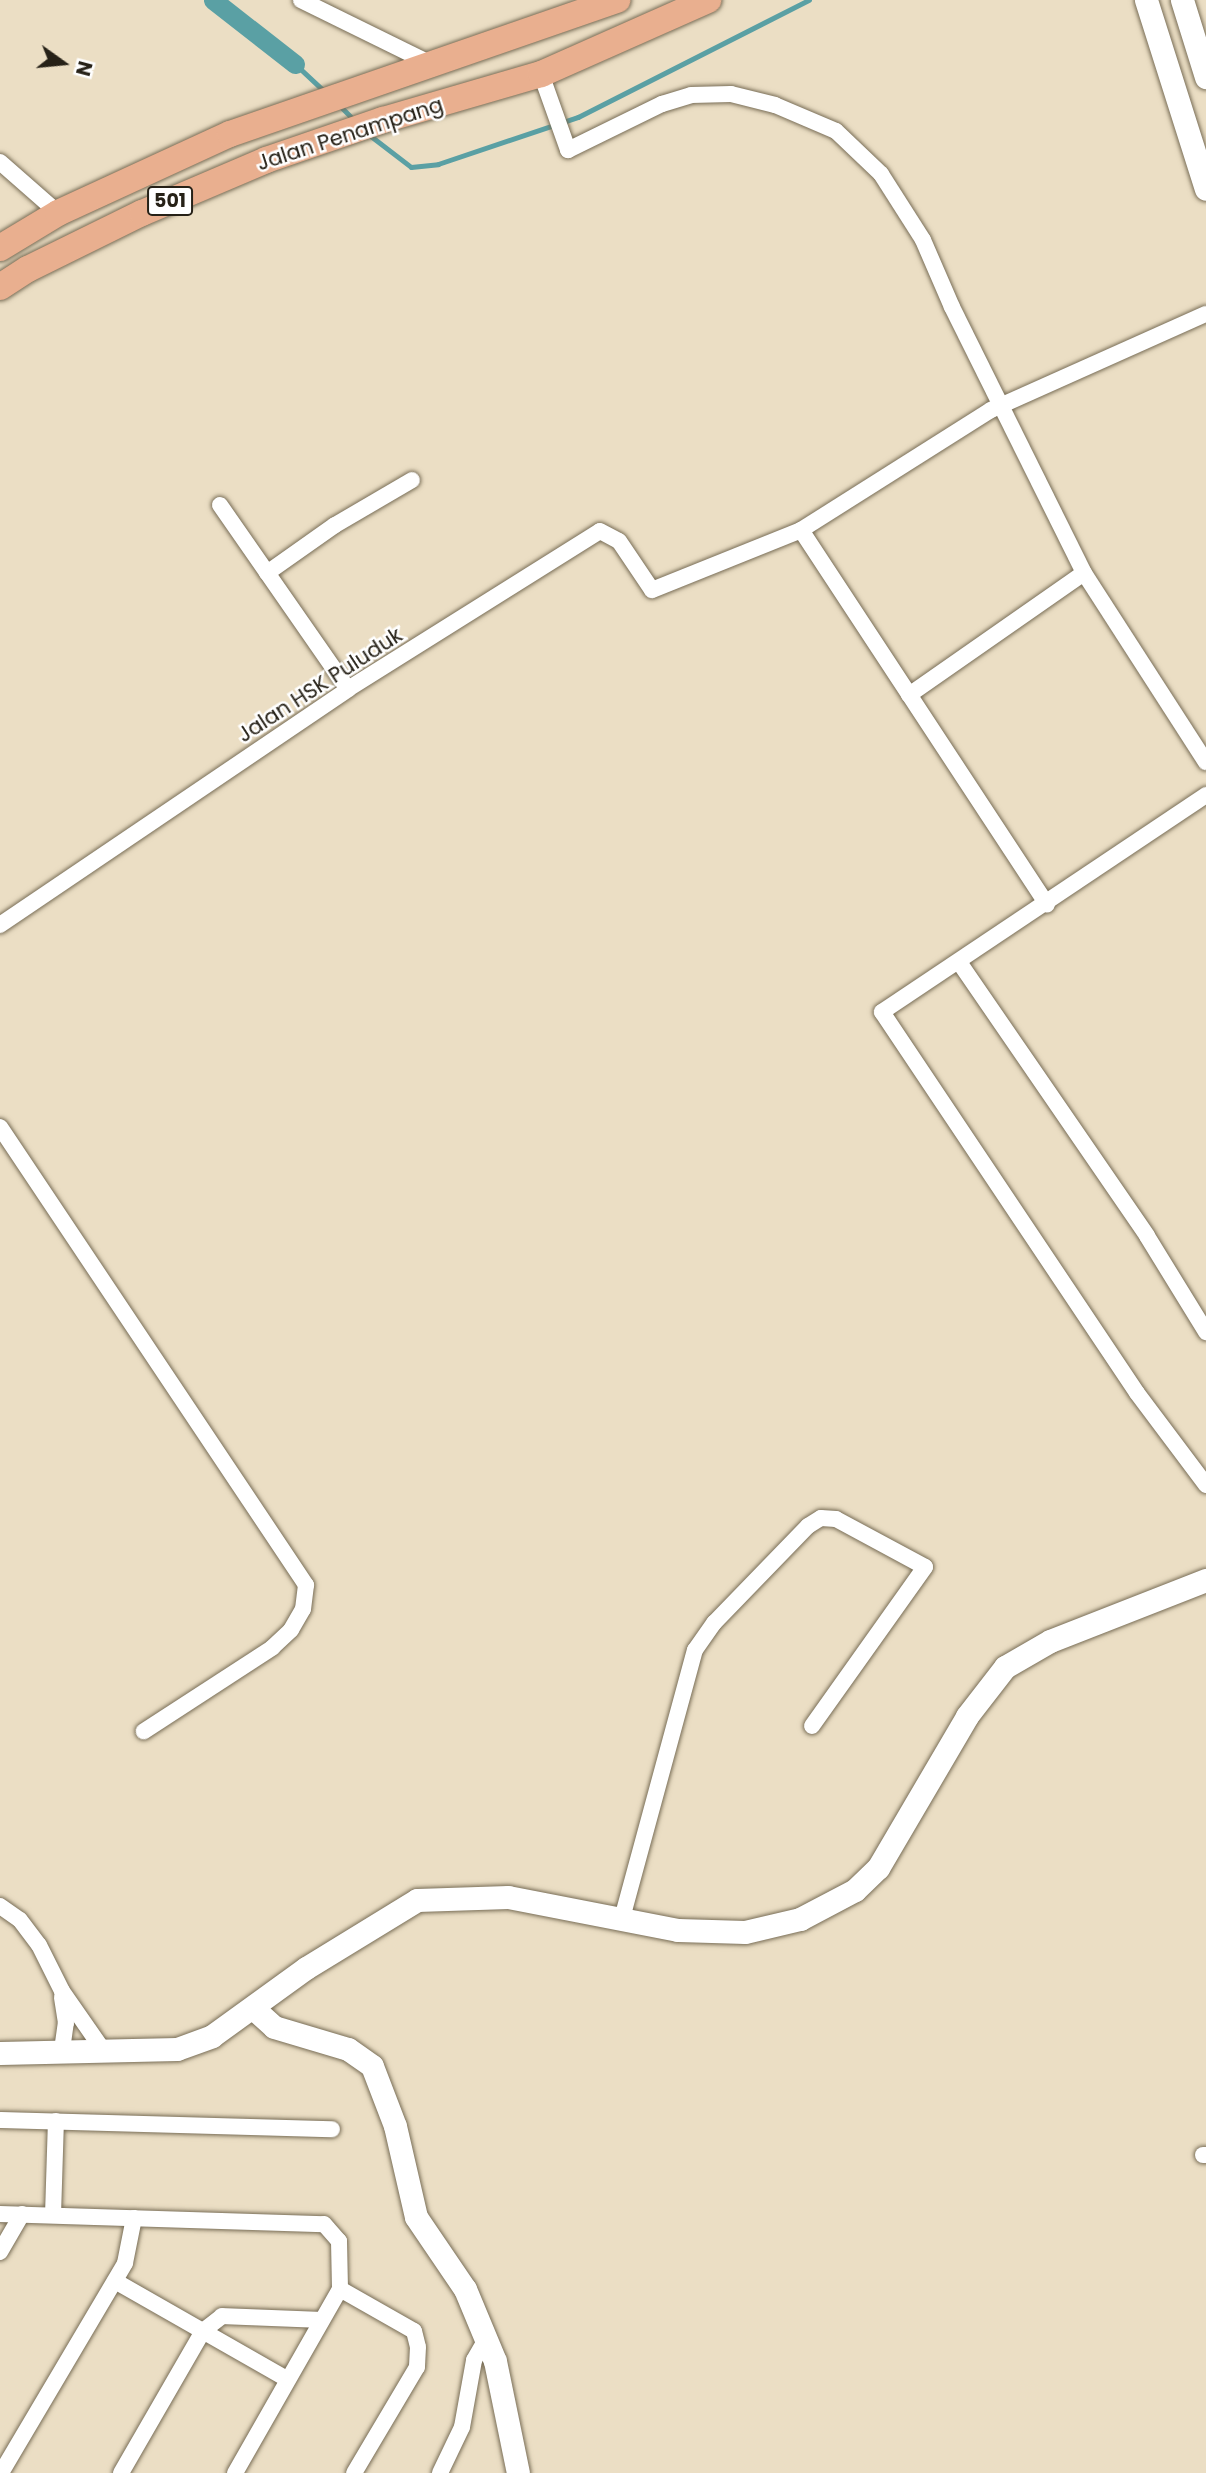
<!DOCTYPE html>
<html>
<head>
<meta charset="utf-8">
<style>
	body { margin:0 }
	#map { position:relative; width:1206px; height:2473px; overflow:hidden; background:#ebdec4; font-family:Poppins,sans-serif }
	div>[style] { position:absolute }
	.stream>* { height:5px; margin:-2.5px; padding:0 2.5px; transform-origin:2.5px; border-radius:2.5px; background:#5aa0a4 }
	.canal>* { height:19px; margin:-9.5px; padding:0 9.5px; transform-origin:9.5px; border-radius:9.5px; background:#5aa0a4 }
	.roads { filter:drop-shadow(0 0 2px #786d56) drop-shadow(0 0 2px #786d56) }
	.street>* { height:16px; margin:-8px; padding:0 8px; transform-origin:8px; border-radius:8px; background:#fff }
	.secondary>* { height:23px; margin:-11.5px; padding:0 11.5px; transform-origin:11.5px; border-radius:11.5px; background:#fff }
	.primary>* { height:26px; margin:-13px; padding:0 13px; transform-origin:13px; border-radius:13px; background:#e9af8f }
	span { translate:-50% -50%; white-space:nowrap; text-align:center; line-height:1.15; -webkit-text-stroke:5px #fff; paint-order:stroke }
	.shield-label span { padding:2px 5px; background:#fff; border:2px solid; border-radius:5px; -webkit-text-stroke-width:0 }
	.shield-label { font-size:19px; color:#262117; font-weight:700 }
	.street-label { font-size:21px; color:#262117 }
	.north { position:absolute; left:28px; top:28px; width:70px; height:70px; -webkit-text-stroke:5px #fff; paint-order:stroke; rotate:105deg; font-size:19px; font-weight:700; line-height:28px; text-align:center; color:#262117 }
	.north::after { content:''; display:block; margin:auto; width:24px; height:32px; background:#262117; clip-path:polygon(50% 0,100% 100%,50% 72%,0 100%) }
</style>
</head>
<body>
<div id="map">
	<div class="stream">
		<i style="left:295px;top:64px;width:42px;rotate:43.1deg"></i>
		<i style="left:338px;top:104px;width:25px;rotate:45deg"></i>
		<i style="left:368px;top:134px;width:54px;rotate:37.5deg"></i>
		<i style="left:411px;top:167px;width:27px;rotate:-6deg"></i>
		<i style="left:438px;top:164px;width:148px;rotate:-18.6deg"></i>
		<i style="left:578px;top:117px;width:259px;rotate:-26.9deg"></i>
	</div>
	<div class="canal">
		<i style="left:213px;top:0;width:104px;rotate:38deg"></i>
	</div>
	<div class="roads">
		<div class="street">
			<i style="left:301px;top:0;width:145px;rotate:26.2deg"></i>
			<i style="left:541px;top:74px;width:81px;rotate:70.4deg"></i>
			<i style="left:568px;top:150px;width:105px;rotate:-26.1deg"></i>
			<i style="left:662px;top:104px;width:30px;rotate:-17deg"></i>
			<i style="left:691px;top:95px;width:40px;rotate:-1.4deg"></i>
			<i style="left:731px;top:94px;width:45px;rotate:14deg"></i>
			<i style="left:775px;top:105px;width:66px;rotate:23.1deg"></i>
			<i style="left:836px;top:131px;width:62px;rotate:43.7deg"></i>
			<i style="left:881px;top:174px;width:78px;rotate:57.5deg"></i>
			<i style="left:923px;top:240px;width:73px;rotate:66.6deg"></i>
			<i style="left:952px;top:307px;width:297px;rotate:63.6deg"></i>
			<i style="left:1084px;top:573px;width:225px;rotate:57.2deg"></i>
			<i style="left:0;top:162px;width:77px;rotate:41.3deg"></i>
			<i style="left:220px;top:505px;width:224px;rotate:55.2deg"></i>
			<i style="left:801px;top:530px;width:448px;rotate:56.7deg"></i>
			<i style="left:267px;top:573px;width:83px;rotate:-35.2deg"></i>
			<i style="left:335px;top:525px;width:89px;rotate:-30.3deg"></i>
			<i style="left:909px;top:695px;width:213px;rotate:-34.9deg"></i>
			<i style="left:1206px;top:795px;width:390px;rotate:146.2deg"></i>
			<i style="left:882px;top:1012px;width:458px;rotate:56.2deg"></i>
			<i style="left:1137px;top:1393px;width:115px;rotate:53.1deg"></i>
			<i style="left:0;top:925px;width:420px;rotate:-34.1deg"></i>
			<i style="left:348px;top:689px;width:297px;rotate:-32.1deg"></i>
			<i style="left:600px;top:531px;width:21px;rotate:28deg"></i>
			<i style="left:619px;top:541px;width:59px;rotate:56deg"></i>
			<i style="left:652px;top:590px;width:161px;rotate:-21.9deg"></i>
			<i style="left:801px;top:530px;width:225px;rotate:-32.3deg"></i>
			<i style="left:991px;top:410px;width:235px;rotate:-24.1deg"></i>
			<i style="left:959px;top:962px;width:332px;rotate:55.5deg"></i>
			<i style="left:1147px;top:1236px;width:113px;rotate:58.4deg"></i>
			<i style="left:0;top:1127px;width:551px;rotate:56.25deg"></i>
			<i style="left:306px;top:1585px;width:24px;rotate:97deg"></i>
			<i style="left:303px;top:1609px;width:24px;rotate:120deg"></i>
			<i style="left:291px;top:1630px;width:26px;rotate:137deg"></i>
			<i style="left:272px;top:1648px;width:153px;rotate:147deg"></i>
			<i style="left:0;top:1906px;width:24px;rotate:35deg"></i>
			<i style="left:20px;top:1920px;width:31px;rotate:53deg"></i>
			<i style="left:39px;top:1945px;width:51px;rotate:63.4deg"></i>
			<i style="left:62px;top:1991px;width:72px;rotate:55.2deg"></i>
			<i style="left:621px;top:1922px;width:282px;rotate:-74.8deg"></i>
			<i style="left:695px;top:1650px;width:33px;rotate:-55deg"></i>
			<i style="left:714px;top:1623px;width:135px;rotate:-45.9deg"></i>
			<i style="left:808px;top:1526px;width:15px;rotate:-32deg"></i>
			<i style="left:821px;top:1518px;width:15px;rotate:4deg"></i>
			<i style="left:836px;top:1519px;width:101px;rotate:28.3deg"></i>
			<i style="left:925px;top:1567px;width:195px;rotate:125.4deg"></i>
			<i style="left:62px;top:2050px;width:27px;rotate:-82deg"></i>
			<i style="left:66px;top:2023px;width:26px;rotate:-99deg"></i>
			<i style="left:0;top:2120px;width:332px;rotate:1.6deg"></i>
			<i style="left:1203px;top:2155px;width:3px"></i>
			<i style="left:0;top:2214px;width:324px;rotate:1.8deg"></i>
			<i style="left:324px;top:2224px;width:23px;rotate:49deg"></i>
			<i style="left:339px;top:2241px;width:48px;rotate:88.8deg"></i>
			<i style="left:340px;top:2289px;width:212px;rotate:119.7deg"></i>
			<i style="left:53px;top:2215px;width:94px;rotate:-88.2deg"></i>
			<i style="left:0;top:2252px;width:44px;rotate:-59.9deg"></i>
			<i style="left:115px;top:2281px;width:198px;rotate:29.7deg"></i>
			<i style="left:340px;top:2289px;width:85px;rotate:29.6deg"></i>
			<i style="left:414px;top:2331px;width:16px;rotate:76deg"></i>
			<i style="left:418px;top:2347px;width:20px;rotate:93deg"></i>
			<i style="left:417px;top:2367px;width:123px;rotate:120.7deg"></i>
			<i style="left:1px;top:2473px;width:244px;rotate:-59.4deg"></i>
			<i style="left:125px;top:2263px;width:46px;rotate:-78.7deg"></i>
			<i style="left:121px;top:2473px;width:164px;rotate:-60deg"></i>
			<i style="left:203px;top:2331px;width:24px;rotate:-38deg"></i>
			<i style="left:222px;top:2316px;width:99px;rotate:2.3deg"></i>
			<i style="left:440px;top:2473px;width:51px;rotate:-64.4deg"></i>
			<i style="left:462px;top:2427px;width:68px;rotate:-79.8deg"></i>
			<i style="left:474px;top:2360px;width:24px;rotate:-60deg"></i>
		</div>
		<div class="secondary">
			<i style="left:1146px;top:0;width:198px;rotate:72.4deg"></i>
			<i style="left:1182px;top:0;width:81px;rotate:72.7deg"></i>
			<i style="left:253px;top:2008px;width:28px;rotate:42deg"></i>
			<i style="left:274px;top:2027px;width:77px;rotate:16.6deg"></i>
			<i style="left:348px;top:2049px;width:29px;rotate:35deg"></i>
			<i style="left:372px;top:2066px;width:64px;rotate:69deg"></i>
			<i style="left:395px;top:2126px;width:93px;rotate:77deg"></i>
			<i style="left:416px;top:2217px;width:87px;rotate:55.8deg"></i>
			<i style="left:465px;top:2289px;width:78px;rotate:67.4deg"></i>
			<i style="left:495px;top:2361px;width:114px;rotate:78.4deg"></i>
			<i style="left:0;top:2053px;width:177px;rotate:-1.3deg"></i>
			<i style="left:177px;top:2049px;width:37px;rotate:-20deg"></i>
			<i style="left:212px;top:2036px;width:116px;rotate:-35.9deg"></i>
			<i style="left:306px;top:1968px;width:130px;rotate:-31.5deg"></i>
			<i style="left:417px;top:1900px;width:91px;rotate:-1.9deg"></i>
			<i style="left:508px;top:1897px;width:173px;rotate:11deg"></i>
			<i style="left:678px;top:1930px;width:67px;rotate:1.7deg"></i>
			<i style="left:745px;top:1932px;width:57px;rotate:-13.3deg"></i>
			<i style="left:800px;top:1919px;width:62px;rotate:-27.8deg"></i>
			<i style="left:855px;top:1890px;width:32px;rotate:-44deg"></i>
			<i style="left:878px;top:1868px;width:176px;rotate:-59.6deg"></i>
			<i style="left:967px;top:1716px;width:62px;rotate:-52.2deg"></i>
			<i style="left:1005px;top:1667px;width:52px;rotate:-30deg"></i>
			<i style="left:1050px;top:1641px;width:168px;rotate:-21.4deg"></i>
		</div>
		<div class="primary">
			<i style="left:0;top:248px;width:68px;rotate:-31.1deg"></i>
			<i style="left:58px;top:213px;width:189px;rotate:-24.7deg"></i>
			<i style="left:230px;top:134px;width:410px;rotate:-19.1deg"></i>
			<i style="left:0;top:287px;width:33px;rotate:-33deg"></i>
			<i style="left:28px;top:269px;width:127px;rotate:-26.2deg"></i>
			<i style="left:142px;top:213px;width:135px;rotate:-23.1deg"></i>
			<i style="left:266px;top:160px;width:124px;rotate:-18.9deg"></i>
			<i style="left:383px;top:120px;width:165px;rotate:-16.2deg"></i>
			<i style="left:541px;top:74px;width:183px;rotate:-23.9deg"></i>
		</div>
	</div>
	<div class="shield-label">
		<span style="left:170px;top:201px">501</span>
	</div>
	<div class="street-label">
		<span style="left:350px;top:134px;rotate:-18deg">Jalan Penampang</span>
		<span style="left:320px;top:685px;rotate:-33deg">Jalan HSK Puluduk</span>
	</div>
	<div class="north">N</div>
</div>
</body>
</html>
